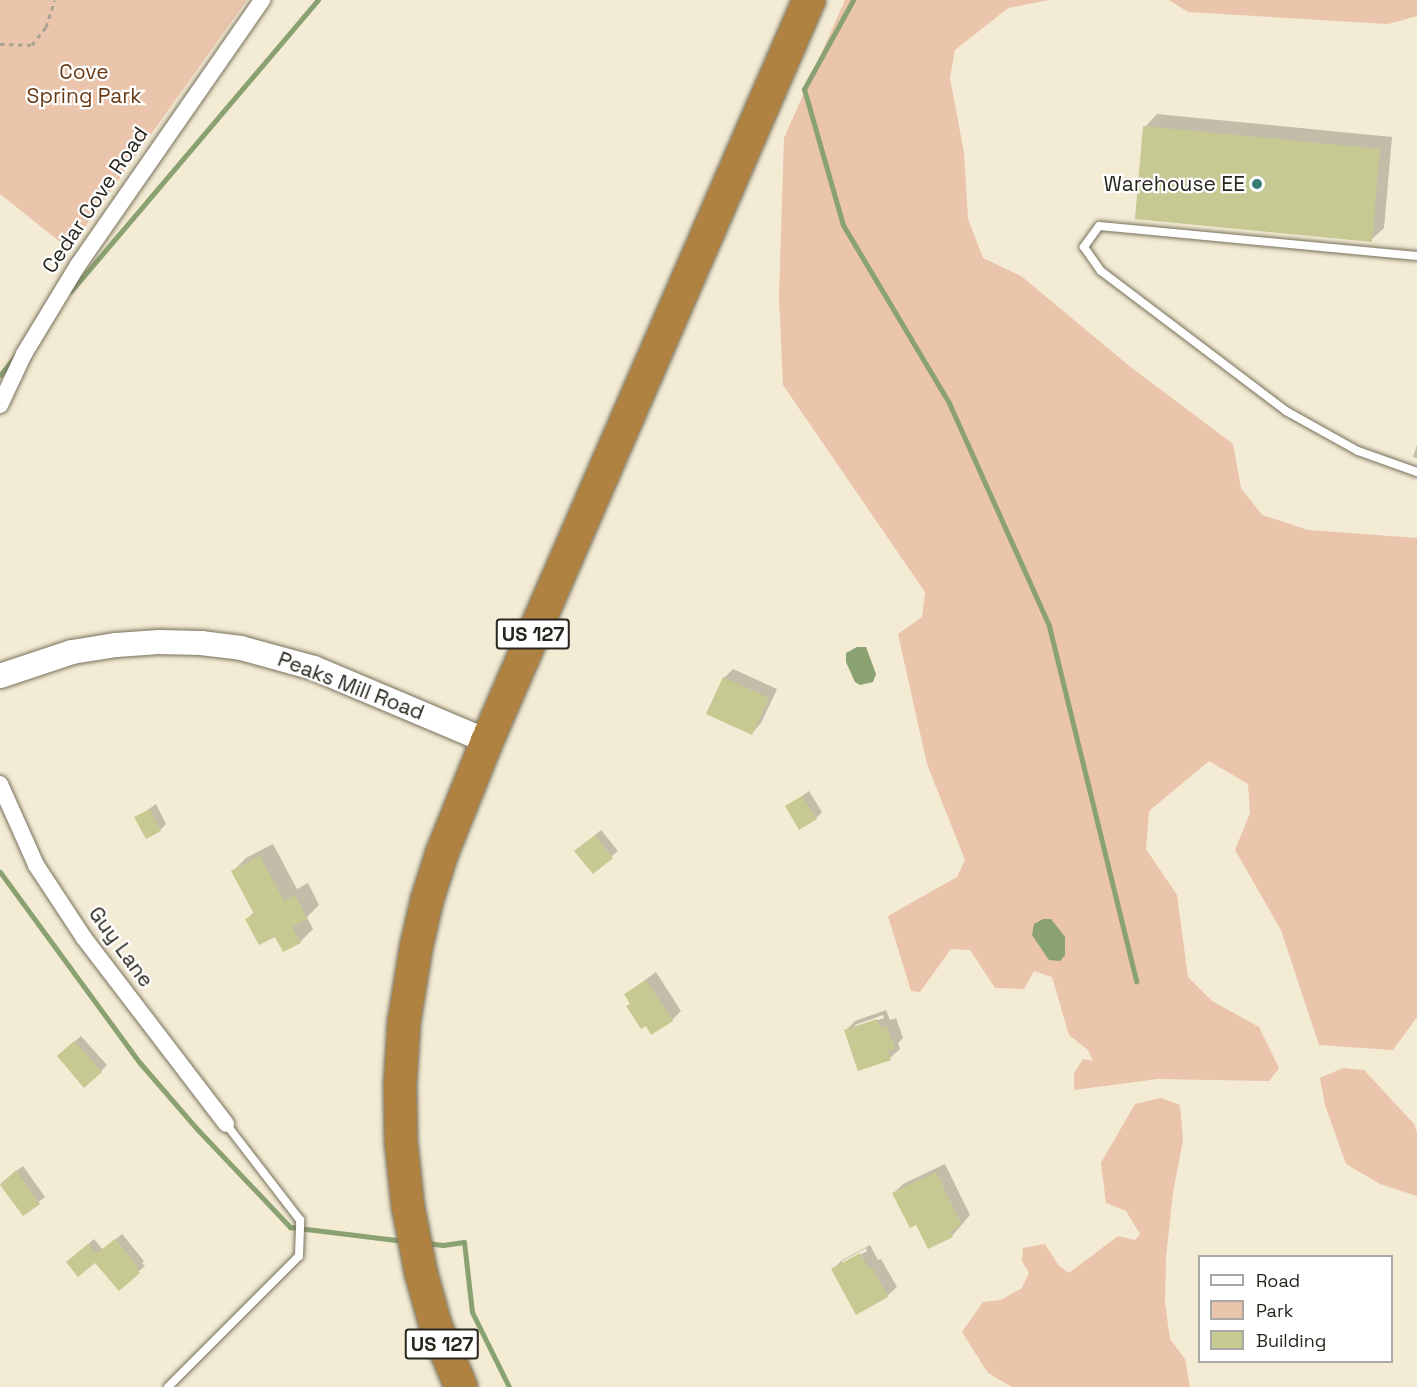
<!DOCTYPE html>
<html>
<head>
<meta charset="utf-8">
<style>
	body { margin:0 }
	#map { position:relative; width:1417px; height:1387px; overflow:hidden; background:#f3ebd4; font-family:"Space Grotesk",sans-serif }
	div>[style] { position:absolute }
	.green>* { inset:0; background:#eac4ab }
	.water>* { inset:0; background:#8aa171 }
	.shadow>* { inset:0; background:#0003 }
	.stream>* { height:5px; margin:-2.5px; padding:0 2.5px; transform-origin:2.5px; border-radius:2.5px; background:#8aa171 }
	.building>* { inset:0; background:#c7c992 }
	.path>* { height:3px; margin-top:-1.5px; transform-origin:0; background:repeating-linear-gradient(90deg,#a8a290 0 4.5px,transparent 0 9px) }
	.roads { filter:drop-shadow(0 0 2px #77705b) drop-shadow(0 0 2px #77705b) }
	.lane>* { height:8px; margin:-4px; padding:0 4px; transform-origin:4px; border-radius:4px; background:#fff }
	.street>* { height:16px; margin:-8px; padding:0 8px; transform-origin:8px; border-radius:8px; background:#fff }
	.secondary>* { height:24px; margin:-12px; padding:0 12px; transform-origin:12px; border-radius:12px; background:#fff }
	.highway>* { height:32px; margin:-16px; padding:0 16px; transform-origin:16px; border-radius:16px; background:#b08242 }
	.dots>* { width:16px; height:16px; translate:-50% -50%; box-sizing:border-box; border:3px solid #fff; border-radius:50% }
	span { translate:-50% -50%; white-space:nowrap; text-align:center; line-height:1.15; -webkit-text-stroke:4.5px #fff; paint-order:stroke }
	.shield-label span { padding:2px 4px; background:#fff; border:2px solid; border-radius:4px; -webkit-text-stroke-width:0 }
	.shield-label { font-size:20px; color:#29261e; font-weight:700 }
	.park-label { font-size:21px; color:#693a15 }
	.poi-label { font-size:21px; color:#29261e }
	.right { translate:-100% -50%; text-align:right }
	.street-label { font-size:21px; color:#29261e }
	.legend { position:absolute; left:1198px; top:1255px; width:195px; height:108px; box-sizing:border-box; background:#fff; border:2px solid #a9a8a5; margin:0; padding:8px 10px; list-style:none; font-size:18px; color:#29261e }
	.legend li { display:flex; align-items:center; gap:12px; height:30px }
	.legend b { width:30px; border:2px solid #a9a8a5 }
</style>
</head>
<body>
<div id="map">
	<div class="green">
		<i style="clip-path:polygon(0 0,247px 0,69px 249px,0 194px)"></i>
		<i style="clip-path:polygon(845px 0,1049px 0,1008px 8px,955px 50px,950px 78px,964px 153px,968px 219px,983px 258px,1021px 276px,1128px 365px,1233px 444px,1241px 488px,1262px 515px,1308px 530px,1417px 538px,1417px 1017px,1393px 1050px,1319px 1045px,1281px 930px,1235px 850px,1250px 813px,1248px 784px,1209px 761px,1149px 811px,1146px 849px,1177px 895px,1188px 977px,1212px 1001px,1259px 1027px,1279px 1068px,1269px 1081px,1158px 1079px,1074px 1090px,1074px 1073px,1083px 1059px,1093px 1061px,1088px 1050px,1069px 1035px,1052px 977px,1034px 971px,1024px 989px,995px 988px,970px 950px,951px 949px,920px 992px,911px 991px,888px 916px,957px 877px,965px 860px,927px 764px,898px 634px,922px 617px,925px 592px,783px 385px,779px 297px,784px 138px)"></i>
		<i style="clip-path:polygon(1169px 0,1417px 0,1417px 16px,1388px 24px,1188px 12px)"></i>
		<i style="clip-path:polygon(1343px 1068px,1364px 1070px,1414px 1124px,1417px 1132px,1417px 1196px,1380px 1184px,1346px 1164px,1325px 1105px,1320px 1078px)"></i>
		<i style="clip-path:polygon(1161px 1098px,1180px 1105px,1183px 1140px,1173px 1192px,1166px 1257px,1165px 1303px,1170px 1339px,1185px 1359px,1190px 1387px,1012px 1387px,988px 1373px,962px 1332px,983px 1302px,1001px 1300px,1022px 1288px,1029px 1273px,1022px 1261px,1023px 1248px,1045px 1244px,1059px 1266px,1069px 1273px,1118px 1236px,1135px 1240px,1140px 1234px,1126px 1211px,1106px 1203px,1101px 1163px,1135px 1104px)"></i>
	</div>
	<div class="water">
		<i style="clip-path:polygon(857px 647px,866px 647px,876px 674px,873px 682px,860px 685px,855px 682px,846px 662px,846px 653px)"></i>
		<i style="clip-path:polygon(1043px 919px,1051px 919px,1065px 937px,1065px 955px,1060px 961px,1049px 960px,1032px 935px,1034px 924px)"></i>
	</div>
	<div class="shadow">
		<i style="clip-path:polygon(1157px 114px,1392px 137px,1384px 228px,1371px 240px,1145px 127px)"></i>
		<i style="clip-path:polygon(1417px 445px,1417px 458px,1413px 457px)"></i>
		<i style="clip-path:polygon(733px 669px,777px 689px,761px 723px,752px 733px,724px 678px)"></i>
		<i style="clip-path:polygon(809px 791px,822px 812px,816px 818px,787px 807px)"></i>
		<i style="clip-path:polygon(156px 804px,166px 824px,160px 830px,136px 818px)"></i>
		<i style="clip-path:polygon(601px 830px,618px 851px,593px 872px,576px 851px)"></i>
		<i style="clip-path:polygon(273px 844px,297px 889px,308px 883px,319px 905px,307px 917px,313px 929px,300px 942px,276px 935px,247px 919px,255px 911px,233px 871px,246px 858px)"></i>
		<i style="clip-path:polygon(656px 972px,681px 1011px,672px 1020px,626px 994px)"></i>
		<i style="clip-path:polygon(evenodd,886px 1010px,890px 1020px,896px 1018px,903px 1038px,898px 1043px,900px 1049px,890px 1058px,846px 1030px,855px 1021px,886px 1010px,883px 1015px,884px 1018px,855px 1028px,855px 1025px,883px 1015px)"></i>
		<i style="clip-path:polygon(81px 1036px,107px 1065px,101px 1071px,64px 1051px)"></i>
		<i style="clip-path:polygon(945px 1164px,970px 1215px,952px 1236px,917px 1223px,894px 1193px,903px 1184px)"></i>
		<i style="clip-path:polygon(23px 1166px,45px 1197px,23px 1214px,1px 1183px)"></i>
		<i style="clip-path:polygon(122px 1234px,144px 1261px,142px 1263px,145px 1266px,119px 1288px,95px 1261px,74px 1256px,94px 1239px,103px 1250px)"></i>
		<i style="clip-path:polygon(evenodd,870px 1245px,878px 1260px,881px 1259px,897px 1287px,887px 1296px,833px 1269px,842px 1260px,870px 1245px,866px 1248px,867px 1251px,842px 1265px,842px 1261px,866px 1248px)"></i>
	</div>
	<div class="stream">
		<i style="left:853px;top:0;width:102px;rotate:118.8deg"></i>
		<i style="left:804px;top:89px;width:141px;rotate:74deg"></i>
		<i style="left:843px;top:225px;width:207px;rotate:59.2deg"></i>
		<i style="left:949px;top:403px;width:244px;rotate:65.8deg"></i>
		<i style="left:1049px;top:626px;width:366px;rotate:76.2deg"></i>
		<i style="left:71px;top:291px;width:382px;rotate:-49.7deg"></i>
		<i style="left:0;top:375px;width:26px;rotate:-51deg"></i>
		<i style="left:0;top:872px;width:237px;rotate:53.8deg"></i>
		<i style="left:140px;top:1063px;width:89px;rotate:49.1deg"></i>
		<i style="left:198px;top:1130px;width:134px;rotate:46.5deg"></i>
		<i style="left:290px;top:1227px;width:115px;rotate:7deg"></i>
		<i style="left:426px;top:1243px;width:17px;rotate:7deg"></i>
		<i style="left:443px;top:1245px;width:21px;rotate:-8deg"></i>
		<i style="left:464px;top:1242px;width:70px;rotate:83.5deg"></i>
		<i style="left:472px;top:1312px;width:84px;rotate:63.7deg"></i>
	</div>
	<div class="building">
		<i style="clip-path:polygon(1143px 126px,1380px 149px,1372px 242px,1135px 219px)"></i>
		<i style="clip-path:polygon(723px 677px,769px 698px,752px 735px,706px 714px)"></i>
		<i style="clip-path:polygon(802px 796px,817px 819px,799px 830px,785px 806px)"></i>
		<i style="clip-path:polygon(150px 809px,161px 831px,146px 839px,134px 817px)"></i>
		<i style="clip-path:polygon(595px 835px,613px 858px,593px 874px,574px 851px)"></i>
		<i style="clip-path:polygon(260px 856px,284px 901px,295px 895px,307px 919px,292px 927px,301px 943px,283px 952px,275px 937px,259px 945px,245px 919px,254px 914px,231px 871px)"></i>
		<i style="clip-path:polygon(646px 980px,673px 1021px,651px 1035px,646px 1026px,641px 1029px,626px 1006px,630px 1004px,624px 994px)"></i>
		<i style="clip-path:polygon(877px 1019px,880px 1028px,887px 1026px,895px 1049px,888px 1051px,891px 1060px,858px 1071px,844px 1030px)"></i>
		<i style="clip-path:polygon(74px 1041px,102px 1072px,84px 1088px,57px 1056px)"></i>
		<i style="clip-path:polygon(16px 1170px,40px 1204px,23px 1216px,0 1185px)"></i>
		<i style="clip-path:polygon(936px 1172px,962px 1225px,950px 1231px,953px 1237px,928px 1249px,916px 1225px,910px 1228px,892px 1193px)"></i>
		<i style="clip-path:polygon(115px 1239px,139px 1268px,137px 1269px,140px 1273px,119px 1291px,95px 1263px,78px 1277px,66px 1262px,88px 1244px,96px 1254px)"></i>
		<i style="clip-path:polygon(860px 1253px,869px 1269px,872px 1267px,888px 1297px,856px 1315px,831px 1269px)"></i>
	</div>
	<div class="path">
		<i style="left:0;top:44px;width:32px;rotate:2deg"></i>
		<i style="left:32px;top:45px;width:23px;rotate:-52deg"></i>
		<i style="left:46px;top:27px;width:28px;rotate:-72deg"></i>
	</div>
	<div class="roads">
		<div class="lane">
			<i style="left:1417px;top:256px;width:319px;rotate:-174.6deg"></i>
			<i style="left:1099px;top:226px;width:26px;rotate:126deg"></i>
			<i style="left:1084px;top:247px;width:29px;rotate:55deg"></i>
			<i style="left:1101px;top:271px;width:232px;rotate:37.1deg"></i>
			<i style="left:1286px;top:411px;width:82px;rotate:29.1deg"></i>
			<i style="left:1358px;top:451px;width:63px;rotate:19.6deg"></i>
			<i style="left:168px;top:1387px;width:185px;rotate:-45deg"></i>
			<i style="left:299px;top:1256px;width:36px;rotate:-88deg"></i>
			<i style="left:300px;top:1220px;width:121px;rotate:-127.6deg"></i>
		</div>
		<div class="street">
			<i style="left:0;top:405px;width:56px;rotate:-64.8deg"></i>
			<i style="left:24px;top:354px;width:104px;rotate:-58.8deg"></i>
			<i style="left:78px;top:265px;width:323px;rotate:-55.2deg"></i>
			<i style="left:0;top:784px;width:89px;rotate:66deg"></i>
			<i style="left:36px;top:865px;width:87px;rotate:56.7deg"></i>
			<i style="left:84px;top:938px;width:234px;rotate:52.6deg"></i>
		</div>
		<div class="secondary">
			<i style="left:0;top:676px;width:76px;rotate:-18.4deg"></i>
			<i style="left:72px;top:652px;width:45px;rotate:-9deg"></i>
			<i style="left:116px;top:645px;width:43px;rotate:-4deg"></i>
			<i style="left:159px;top:642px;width:42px;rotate:1.4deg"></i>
			<i style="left:201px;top:643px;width:40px;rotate:7.1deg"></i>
			<i style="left:241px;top:648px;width:76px;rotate:15.3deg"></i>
			<i style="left:314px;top:668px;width:188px;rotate:22.9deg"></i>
		</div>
		<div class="highway">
			<i style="left:461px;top:1387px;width:65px;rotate:-112.6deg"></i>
			<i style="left:436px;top:1327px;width:56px;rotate:-105.5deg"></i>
			<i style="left:421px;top:1273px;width:67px;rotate:-101.1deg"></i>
			<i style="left:408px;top:1207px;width:66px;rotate:-96.1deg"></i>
			<i style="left:401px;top:1141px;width:56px;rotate:-91deg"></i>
			<i style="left:400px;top:1085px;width:63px;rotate:-86.4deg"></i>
			<i style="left:404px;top:1022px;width:75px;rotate:-80.8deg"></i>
			<i style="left:416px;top:948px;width:49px;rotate:-77.1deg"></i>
			<i style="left:427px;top:900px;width:49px;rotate:-72.3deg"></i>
			<i style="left:442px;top:853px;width:121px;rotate:-68.1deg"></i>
			<i style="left:487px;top:741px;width:808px;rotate:-66.51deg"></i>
		</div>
	</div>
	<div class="dots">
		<i style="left:1257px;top:184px;background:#377d74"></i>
	</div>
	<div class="shield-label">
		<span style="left:533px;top:634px">US 127</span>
		<span style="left:442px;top:1344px">US 127</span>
	</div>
	<div class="park-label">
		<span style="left:84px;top:84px">Cove<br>Spring Park</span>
	</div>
	<div class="poi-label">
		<span class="right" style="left:1245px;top:184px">Warehouse EE</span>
	</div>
	<div class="street-label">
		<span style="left:95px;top:200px;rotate:-56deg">Cedar Cove Road</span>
		<span style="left:351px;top:686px;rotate:21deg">Peaks Mill Road</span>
		<span style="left:121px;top:947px;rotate:54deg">Guy Lane</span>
	</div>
	<ul class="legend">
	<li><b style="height:8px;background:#fff"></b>Road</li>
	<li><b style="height:16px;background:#eac4ab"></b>Park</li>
	<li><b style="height:16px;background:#c7c992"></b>Building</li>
	</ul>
</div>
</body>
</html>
